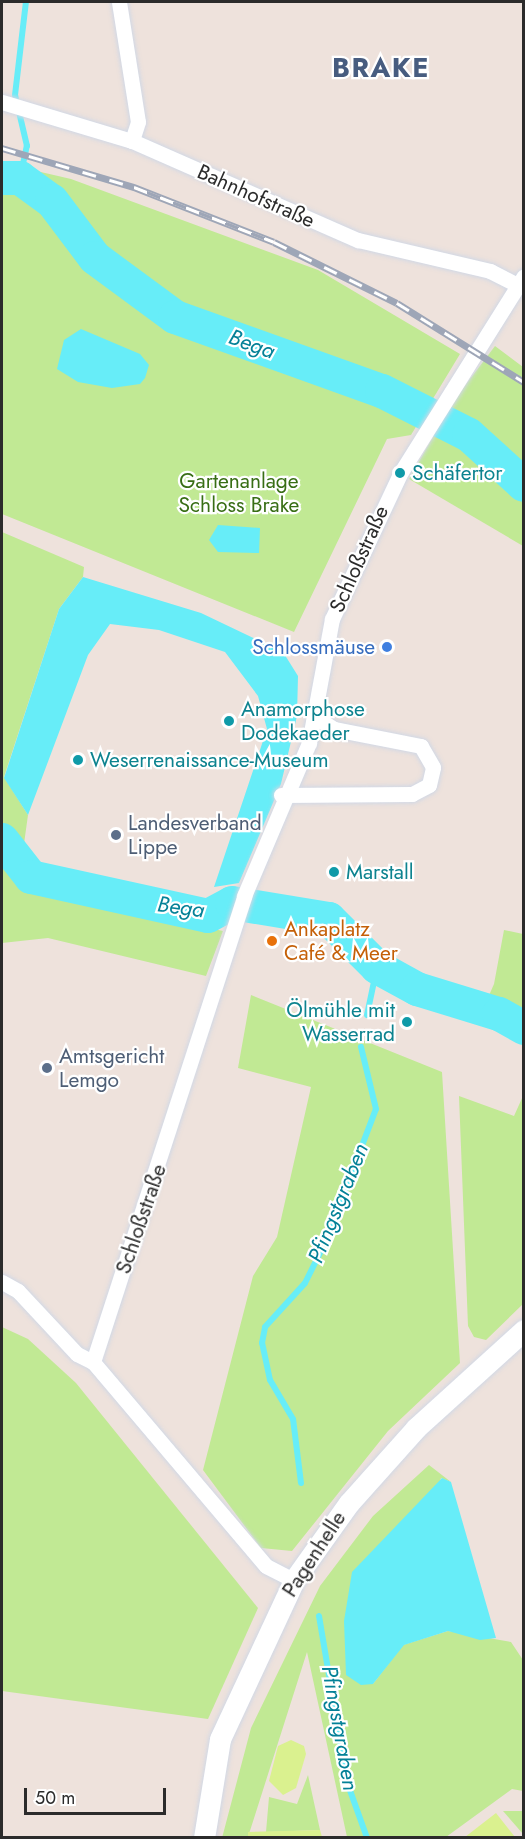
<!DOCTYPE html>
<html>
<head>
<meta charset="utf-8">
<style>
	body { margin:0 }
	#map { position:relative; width:525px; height:1839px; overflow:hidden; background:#eee2dc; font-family:Jost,sans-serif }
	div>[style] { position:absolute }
	.green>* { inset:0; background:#c1e994 }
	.pitch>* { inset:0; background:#daf18f }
	.water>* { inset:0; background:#67edf8 }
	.stream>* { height:6px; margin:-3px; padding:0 3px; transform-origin:3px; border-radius:3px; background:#67edf8 }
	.river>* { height:34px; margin:-17px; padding:0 17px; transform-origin:17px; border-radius:17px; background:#67edf8 }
	.roads { filter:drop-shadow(0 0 2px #d1d8e5) drop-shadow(0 0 2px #d1d8e5) }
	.minor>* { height:15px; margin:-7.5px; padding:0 7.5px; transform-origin:7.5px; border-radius:7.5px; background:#fff }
	.secondary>* { height:21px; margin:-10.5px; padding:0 10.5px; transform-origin:10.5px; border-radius:10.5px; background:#fff }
	.rail>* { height:7px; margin-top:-3.5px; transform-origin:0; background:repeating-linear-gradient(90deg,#fff 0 14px,#9ea6b7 0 28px); box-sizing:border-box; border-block:2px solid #9ea6b7 }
	.dots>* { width:16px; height:16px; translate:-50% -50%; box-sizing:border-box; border:3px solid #fff; border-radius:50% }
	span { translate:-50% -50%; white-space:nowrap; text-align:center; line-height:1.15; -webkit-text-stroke:4.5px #fff; paint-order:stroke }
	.street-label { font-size:21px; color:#2b2b2b }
	.culture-label { font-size:21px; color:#0d838f }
	.left { translate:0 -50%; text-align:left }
	.right { translate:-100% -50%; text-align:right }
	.park-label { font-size:21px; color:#386e15 }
	.shop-label { font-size:21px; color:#366cbe }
	.service-label { font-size:21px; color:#4e5e75 }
	.food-label { font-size:21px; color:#c56008 }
	.water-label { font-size:22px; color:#048197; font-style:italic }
	.district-label { font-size:27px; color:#475c7f; font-weight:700; letter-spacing:1.5px }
	.frame { position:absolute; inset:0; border:3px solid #2b2b2b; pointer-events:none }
	.scale { position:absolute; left:24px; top:1788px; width:142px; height:27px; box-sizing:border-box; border:3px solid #2b2b2b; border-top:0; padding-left:8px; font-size:18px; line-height:21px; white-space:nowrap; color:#2b2b2b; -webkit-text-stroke:4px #fff; paint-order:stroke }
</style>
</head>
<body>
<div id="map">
	<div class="green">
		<i style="clip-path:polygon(2px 163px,71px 179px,318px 270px,460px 354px,411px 435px,387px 439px,294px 632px,2px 514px)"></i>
		<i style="clip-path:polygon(495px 346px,523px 367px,523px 546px,409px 479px,454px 400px)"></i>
		<i style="clip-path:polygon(2px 532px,84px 567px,83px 577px,59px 609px,4px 777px,28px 815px,18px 887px,223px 931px,206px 976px,48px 938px,2px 943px)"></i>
		<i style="clip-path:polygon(504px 930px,523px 934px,523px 1034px,480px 1016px,494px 984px)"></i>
		<i style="clip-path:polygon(251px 995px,442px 1072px,460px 1363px,388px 1431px,292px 1551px,261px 1548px,203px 1470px,253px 1276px,277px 1237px,311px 1087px,238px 1068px)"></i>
		<i style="clip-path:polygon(459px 1096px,514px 1116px,523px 1096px,523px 1304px,486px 1340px,474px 1337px,468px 1326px)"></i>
		<i style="clip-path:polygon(2px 1327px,28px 1339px,76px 1383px,258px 1608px,208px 1719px,2px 1691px)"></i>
		<i style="clip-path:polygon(429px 1465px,451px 1482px,441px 1478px,373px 1684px,403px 1645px,448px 1631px,511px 1642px,523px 1660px,523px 1791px,512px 1789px,446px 1837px,347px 1837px,307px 1652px,248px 1837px,222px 1838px,251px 1728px,320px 1586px,373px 1516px)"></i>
		<i style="clip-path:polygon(308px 1775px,320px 1830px,266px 1832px,269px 1797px,297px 1804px)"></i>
		<i style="clip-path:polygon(503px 1811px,523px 1811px,523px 1834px)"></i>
	</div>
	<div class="pitch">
		<i style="clip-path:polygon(291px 1740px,304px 1746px,306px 1754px,296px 1788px,283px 1795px,269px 1781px,278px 1746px)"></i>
		<i style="clip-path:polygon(496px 1813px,515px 1837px,465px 1837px)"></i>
		<i style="clip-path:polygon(320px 1830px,322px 1837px,248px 1837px,248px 1832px)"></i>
	</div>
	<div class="water">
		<i style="clip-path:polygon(81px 329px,140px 354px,149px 365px,145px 378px,140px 384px,112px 388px,78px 382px,57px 369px,64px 340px)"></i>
		<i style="clip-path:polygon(218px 525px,260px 528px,259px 553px,218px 552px,209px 540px)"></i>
		<i style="clip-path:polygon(83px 577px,201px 613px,283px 652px,298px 676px,297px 716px,281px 784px,239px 883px,214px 887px,267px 729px,258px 696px,225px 652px,159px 630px,110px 624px,88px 655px,28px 815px,4px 778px,59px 609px)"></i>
		<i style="clip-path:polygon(442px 1478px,451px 1482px,496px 1638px,480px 1640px,448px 1631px,404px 1645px,373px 1684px,361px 1685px,346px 1675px,344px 1621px,352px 1572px)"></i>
	</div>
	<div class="stream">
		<i style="left:20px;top:178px;width:33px;rotate:-78deg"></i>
		<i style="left:27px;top:146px;width:52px;rotate:-103.2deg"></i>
		<i style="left:15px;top:95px;width:94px;rotate:-83.3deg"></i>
		<i style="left:367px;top:1015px;width:49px;rotate:-78.2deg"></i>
		<i style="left:301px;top:1483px;width:64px;rotate:-97.1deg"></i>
		<i style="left:293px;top:1419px;width:45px;rotate:-120.5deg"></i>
		<i style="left:270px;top:1380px;width:38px;rotate:-102deg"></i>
		<i style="left:262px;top:1343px;width:16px;rotate:-79deg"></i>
		<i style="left:265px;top:1327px;width:59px;rotate:-47.7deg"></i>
		<i style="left:305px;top:1283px;width:45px;rotate:-63.4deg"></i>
		<i style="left:325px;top:1243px;width:143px;rotate:-69.2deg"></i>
		<i style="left:376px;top:1109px;width:64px;rotate:-103.6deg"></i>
		<i style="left:319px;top:1616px;width:168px;rotate:80.4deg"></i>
		<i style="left:347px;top:1782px;width:59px;rotate:70.3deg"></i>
	</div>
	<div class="river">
		<i style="left:2px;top:178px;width:18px"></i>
		<i style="left:20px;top:178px;width:39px;rotate:36deg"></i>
		<i style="left:52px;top:201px;width:71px;rotate:53deg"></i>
		<i style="left:95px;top:258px;width:99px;rotate:36.4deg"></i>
		<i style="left:175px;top:317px;width:220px;rotate:19.7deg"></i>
		<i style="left:382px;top:391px;width:97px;rotate:26.8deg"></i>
		<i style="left:469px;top:435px;width:74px;rotate:42.3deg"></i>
		<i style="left:2px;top:840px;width:47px;rotate:51.9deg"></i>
		<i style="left:31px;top:877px;width:181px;rotate:12.4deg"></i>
		<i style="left:208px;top:916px;width:27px;rotate:-28deg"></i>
		<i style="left:232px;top:903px;width:98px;rotate:9.4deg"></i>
		<i style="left:329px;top:919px;width:68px;rotate:45deg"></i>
		<i style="left:377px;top:967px;width:46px;rotate:28.8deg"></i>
		<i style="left:417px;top:989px;width:86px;rotate:17deg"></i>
		<i style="left:499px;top:1014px;width:29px;rotate:29deg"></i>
	</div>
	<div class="roads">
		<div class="minor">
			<i style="left:119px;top:2px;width:121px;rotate:81deg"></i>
			<i style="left:138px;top:122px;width:20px;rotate:108deg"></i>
			<i style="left:2px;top:102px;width:136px;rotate:16.7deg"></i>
			<i style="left:132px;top:141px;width:247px;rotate:23.7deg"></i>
			<i style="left:358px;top:240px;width:136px;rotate:13.2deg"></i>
			<i style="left:490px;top:271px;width:30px;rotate:27deg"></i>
			<i style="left:401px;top:472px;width:231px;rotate:-57.9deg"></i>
			<i style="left:281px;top:795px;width:131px;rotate:-0.4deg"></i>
			<i style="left:412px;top:794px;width:19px;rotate:-28deg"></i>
			<i style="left:429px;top:785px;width:18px;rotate:-77deg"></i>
			<i style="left:433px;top:767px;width:24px;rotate:-120deg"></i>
			<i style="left:421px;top:746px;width:89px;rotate:-168.9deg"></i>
			<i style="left:334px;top:729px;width:20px;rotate:-147deg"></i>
			<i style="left:2px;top:1282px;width:18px;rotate:29deg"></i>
			<i style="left:18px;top:1291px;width:86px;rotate:46.9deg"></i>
			<i style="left:77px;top:1354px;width:18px;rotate:27deg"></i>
			<i style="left:93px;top:1362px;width:267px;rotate:49.7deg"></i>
			<i style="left:266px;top:1566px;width:31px;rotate:27deg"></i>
			<i style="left:93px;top:1362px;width:490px;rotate:-72deg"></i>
			<i style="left:244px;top:896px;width:166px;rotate:-67deg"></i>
			<i style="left:309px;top:743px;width:126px;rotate:-79.5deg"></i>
			<i style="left:332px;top:619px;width:160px;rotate:-64.9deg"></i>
		</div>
		<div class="secondary">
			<i style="left:204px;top:1838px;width:100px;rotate:-80.8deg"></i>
			<i style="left:220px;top:1739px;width:175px;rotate:-65deg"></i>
			<i style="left:294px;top:1580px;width:95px;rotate:-54.5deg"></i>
			<i style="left:349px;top:1503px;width:101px;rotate:-48.2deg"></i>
			<i style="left:416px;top:1428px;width:146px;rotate:-42.2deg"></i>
		</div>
	</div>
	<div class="rail">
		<i style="left:2px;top:148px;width:138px;rotate:16.5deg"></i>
		<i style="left:134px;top:187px;width:150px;rotate:21.4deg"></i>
		<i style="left:274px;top:242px;width:137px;rotate:26.4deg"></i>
		<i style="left:397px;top:303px;width:150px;rotate:31.9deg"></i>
	</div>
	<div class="dots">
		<i style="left:400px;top:473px;background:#0f9aa8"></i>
		<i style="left:387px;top:647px;background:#3f7fe0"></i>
		<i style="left:229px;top:721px;background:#0f9aa8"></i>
		<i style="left:78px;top:760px;background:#0f9aa8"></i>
		<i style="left:116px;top:835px;background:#5c6f8a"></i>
		<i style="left:334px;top:872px;background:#0f9aa8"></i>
		<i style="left:272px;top:941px;background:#e8710a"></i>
		<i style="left:407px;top:1022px;background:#0f9aa8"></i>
		<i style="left:47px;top:1068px;background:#5c6f8a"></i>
	</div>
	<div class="street-label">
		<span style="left:256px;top:196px;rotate:24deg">Bahnhofstraße</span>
		<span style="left:359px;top:559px;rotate:-66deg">Schloßstraße</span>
		<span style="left:141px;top:1219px;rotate:-71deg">Schloßstraße</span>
		<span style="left:314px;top:1554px;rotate:-57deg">Pagenhelle</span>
	</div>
	<div class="culture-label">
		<span class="left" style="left:412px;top:473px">Schäfertor</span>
		<span class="left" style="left:241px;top:721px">Anamorphose<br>Dodekaeder</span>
		<span class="left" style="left:90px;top:760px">Weserrenaissance-Museum</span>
		<span class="left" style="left:346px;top:872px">Marstall</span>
		<span class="right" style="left:395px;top:1022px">Ölmühle mit<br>Wasserrad</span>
	</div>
	<div class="park-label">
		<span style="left:239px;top:493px">Gartenanlage<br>Schloss Brake</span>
	</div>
	<div class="shop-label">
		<span class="right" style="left:375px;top:647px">Schlossmäuse</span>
	</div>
	<div class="service-label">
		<span class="left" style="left:128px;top:835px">Landesverband<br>Lippe</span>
		<span class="left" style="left:59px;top:1068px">Amtsgericht<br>Lemgo</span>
	</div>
	<div class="food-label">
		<span class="left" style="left:284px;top:941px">Ankaplatz<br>Café &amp; Meer</span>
	</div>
	<div class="water-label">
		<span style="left:252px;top:344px;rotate:20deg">Bega</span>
		<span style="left:181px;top:907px;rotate:8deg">Bega</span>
		<span style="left:338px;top:1203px;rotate:-68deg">Pfingstgraben</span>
		<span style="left:340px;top:1728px;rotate:80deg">Pfingstgraben</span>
	</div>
	<div class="district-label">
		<span style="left:381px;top:68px">BRAKE</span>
	</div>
	<div class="frame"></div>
	<div class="scale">50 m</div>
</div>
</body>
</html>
